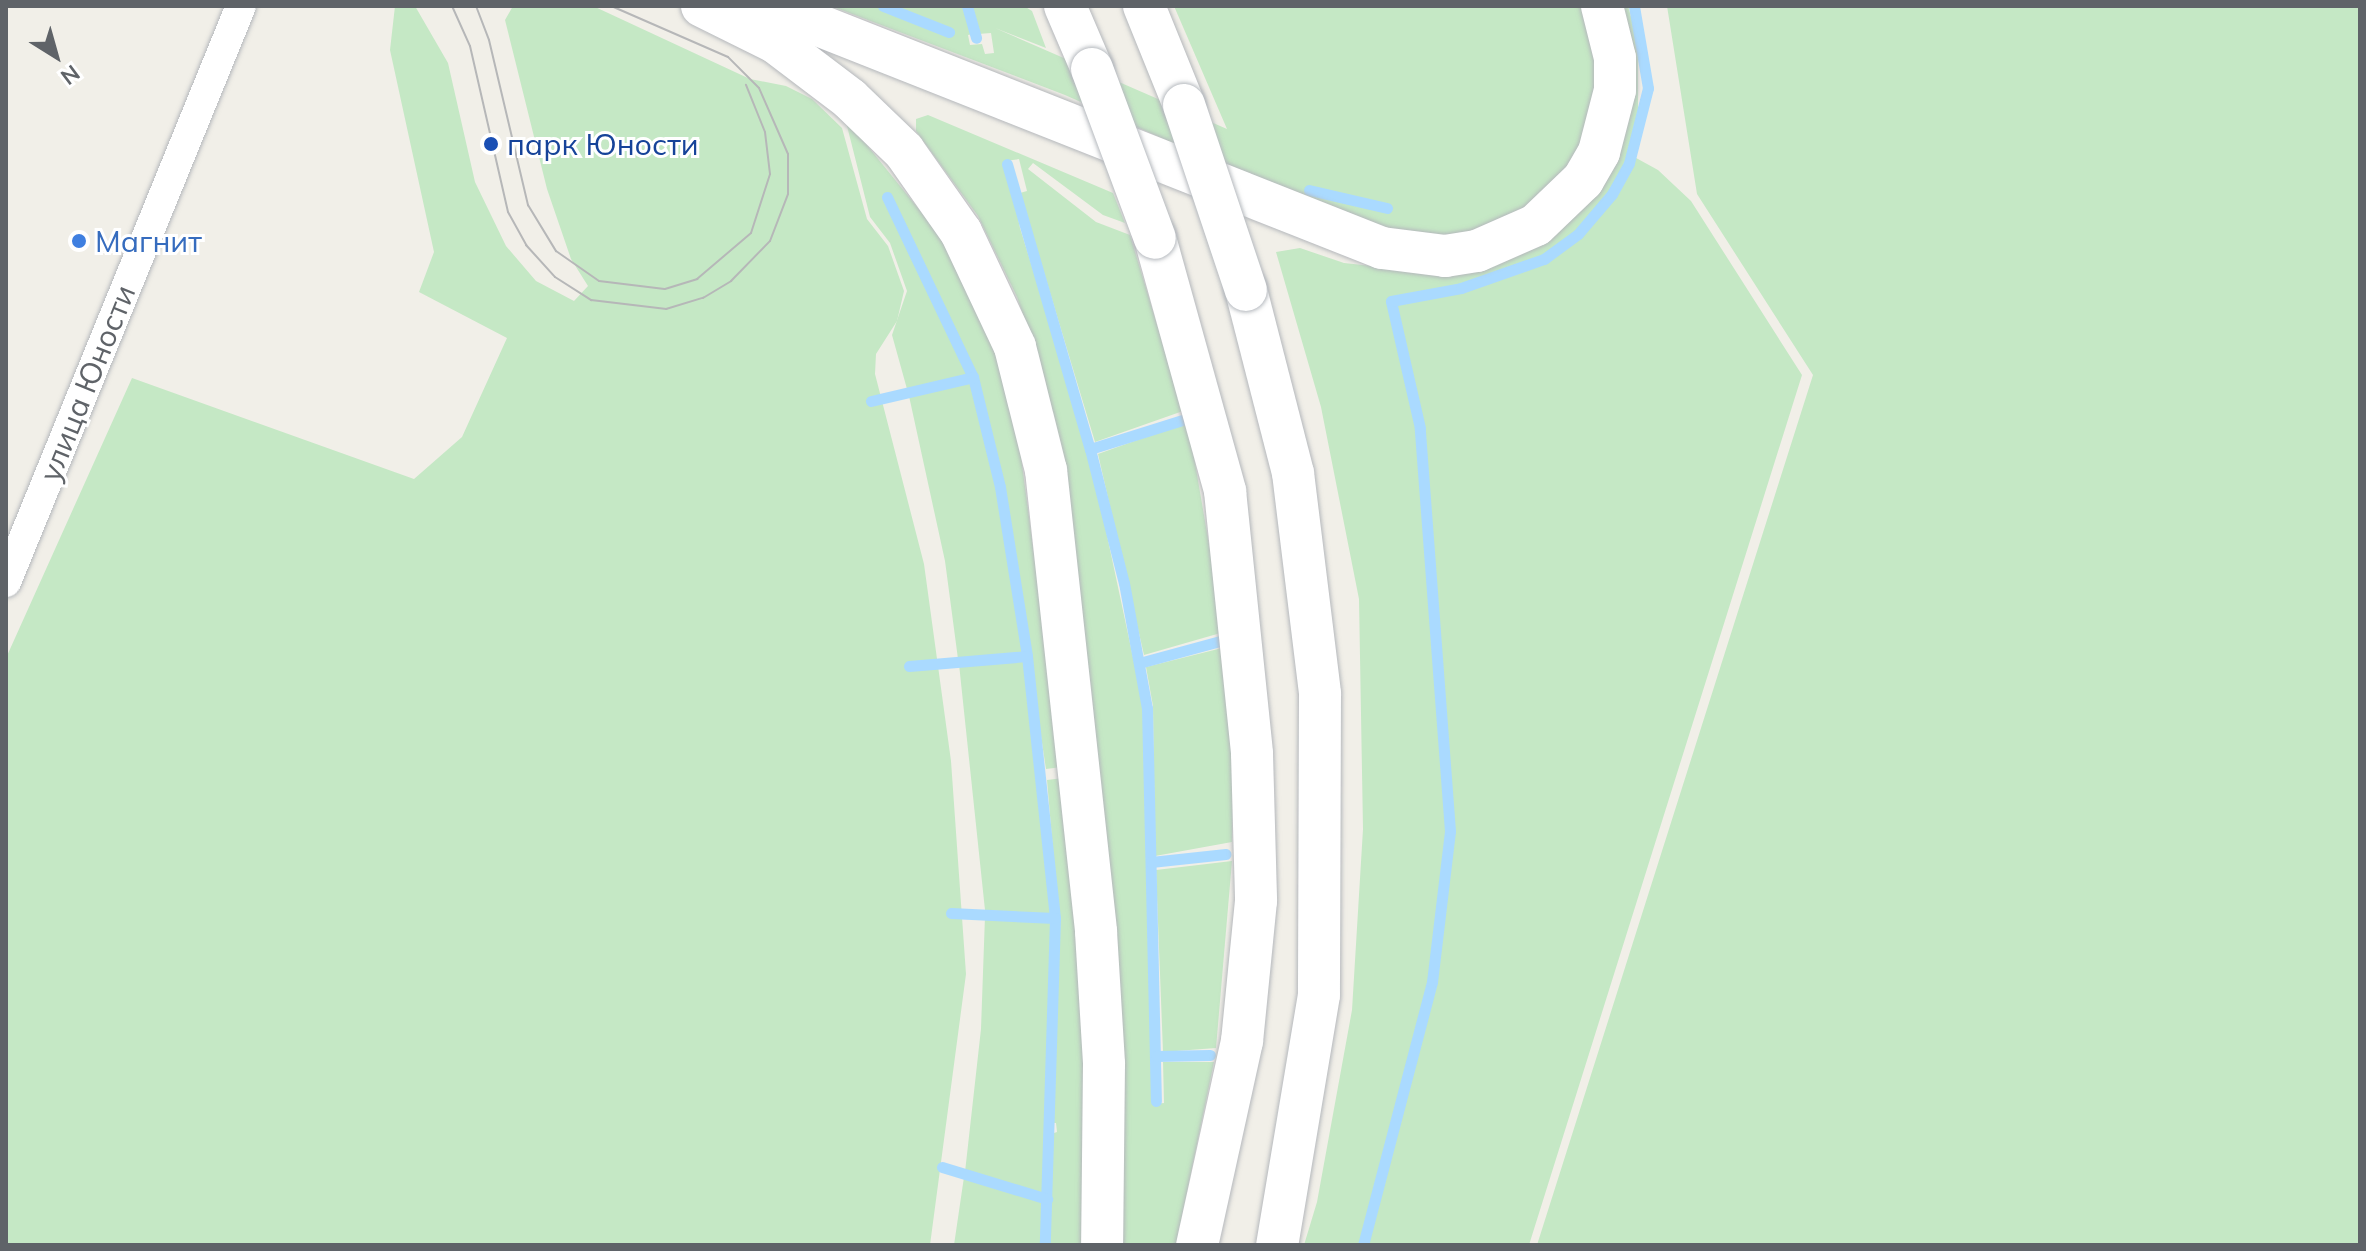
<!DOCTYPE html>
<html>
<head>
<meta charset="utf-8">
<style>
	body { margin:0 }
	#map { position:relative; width:2366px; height:1251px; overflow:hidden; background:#f1efe8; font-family:Mulish,sans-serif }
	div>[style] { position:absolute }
	.green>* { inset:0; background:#c5e8c5 }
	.stream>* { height:11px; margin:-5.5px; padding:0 5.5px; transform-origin:5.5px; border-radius:5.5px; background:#aadaff }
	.roads { filter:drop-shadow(0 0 2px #b5b8bc) drop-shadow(0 0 2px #b5b8bc) }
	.minor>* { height:30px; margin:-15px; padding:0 15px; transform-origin:15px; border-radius:15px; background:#fff }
	.secondary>* { height:42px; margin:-21px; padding:0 21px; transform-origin:21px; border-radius:21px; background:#fff }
	.tram>* { height:2px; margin:-1px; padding:0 1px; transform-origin:1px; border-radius:1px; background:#b6b7b8 }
	.bridges { filter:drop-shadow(0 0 2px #b6babf) drop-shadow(0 0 2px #b6babf) }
	.secondary-bridge>* { height:42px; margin:-21px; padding:0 21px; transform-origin:21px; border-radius:21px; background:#fff }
	.dots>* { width:22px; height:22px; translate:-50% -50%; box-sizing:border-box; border:4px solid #fff; border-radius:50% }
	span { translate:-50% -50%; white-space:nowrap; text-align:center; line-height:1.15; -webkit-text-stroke:6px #fff; paint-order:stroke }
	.transit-label { font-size:30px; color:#164399 }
	.left { translate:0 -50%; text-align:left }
	.shop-label { font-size:30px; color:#366cbe }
	.street-label { font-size:30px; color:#5f6368 }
	.frame { position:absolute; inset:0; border:8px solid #5f6368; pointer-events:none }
	.north { position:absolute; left:16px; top:16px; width:80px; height:80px; -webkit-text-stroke:6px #fff; paint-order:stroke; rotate:143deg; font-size:22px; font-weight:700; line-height:32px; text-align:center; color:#5f6368 }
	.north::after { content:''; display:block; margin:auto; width:28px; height:36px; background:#5f6368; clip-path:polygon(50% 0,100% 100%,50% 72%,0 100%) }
</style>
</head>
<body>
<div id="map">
	<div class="green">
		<i style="clip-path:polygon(395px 6px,415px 6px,448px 63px,475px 182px,506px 246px,536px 281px,574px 301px,588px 286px,571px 259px,547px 189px,505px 20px,513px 6px,593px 6px,750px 79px,786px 86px,812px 99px,842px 128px,867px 219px,888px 246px,904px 291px,897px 321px,876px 354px,875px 374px,924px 564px,951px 761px,966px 974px,930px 1245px,6px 1245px,6px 658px,132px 378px,414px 479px,462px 437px,507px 338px,419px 292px,434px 252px,390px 50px)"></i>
		<i style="clip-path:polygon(831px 6px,876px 6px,950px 35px,951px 29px,892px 6px,964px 6px,973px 34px,968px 35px,970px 45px,982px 44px,985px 54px,994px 53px,991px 33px,978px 34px,969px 6px,1024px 6px,1032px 11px,1046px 48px,995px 28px,1227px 129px,1174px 6px,1581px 6px,1598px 66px,1588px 135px,1550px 195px,1489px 231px,1408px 238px,1240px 173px,1065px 95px)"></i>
		<i style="clip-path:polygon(1615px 6px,1628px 6px,1638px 42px,1638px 113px,1627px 153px,1658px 170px,1691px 201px,1802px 375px,1529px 1245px,1304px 1245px,1317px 1202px,1352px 1010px,1363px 829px,1359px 599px,1321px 407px,1276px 252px,1300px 248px,1344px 263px,1409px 270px,1581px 209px)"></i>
		<i style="clip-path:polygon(1667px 6px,2360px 6px,2360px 1245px,1537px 1245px,1813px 375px,1697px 194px)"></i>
		<i style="clip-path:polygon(928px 115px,1113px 193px,1125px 223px,1103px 215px,1033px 163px,1028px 169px,1096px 222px,1130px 235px,1183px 411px,1095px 442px,1020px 193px,1027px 191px,1019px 159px,1006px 161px,1020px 228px,1089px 451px,1144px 709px,1155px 1104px,1164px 1103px,1163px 1062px,1214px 1062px,1176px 1245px,1119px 1245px,1113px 909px,1091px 687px,1045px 379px,1017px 297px,978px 216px,916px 131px,916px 119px)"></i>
		<i style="clip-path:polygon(845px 118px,947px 244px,996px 347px,1020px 449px,1062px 767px,1046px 769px,1004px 492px,978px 380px,888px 195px,884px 197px,969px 374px,907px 389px,892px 335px,907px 291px,890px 243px,870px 217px)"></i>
		<i style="clip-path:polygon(973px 382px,997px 487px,1024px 654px,958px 659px,945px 561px,909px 396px)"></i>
		<i style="clip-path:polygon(1188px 422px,1224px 632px,1144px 655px,1098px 454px)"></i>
		<i style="clip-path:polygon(1226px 647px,1234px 762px,1232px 842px,1155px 856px,1153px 706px,1146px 667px)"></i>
		<i style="clip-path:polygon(1025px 659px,1044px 790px,1053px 915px,985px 910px,959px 664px)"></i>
		<i style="clip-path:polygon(1063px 778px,1083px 971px,1087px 1164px,1081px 1245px,1048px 1245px,1051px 1134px,1057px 1132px,1056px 1123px,1051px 1123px,1059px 920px,1047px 780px)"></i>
		<i style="clip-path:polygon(1232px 861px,1216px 1048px,1163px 1052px,1156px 870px)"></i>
		<i style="clip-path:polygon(985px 916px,1054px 920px,1044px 1195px,965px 1172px,981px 1029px)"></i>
		<i style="clip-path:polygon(964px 1177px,1045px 1200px,1043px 1245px,954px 1245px)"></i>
	</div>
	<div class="stream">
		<i style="left:883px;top:6px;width:71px;rotate:21.5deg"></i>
		<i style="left:967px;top:6px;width:33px;rotate:74deg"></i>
		<i style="left:1007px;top:164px;width:297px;rotate:73.8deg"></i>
		<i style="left:1090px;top:449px;width:138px;rotate:75.8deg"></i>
		<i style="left:1124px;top:583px;width:127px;rotate:79.6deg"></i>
		<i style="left:1147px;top:708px;width:393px;rotate:88.7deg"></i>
		<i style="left:1309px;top:190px;width:80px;rotate:13deg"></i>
		<i style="left:887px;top:197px;width:199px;rotate:64.5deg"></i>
		<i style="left:973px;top:377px;width:113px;rotate:76.2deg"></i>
		<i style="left:1000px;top:487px;width:171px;rotate:80.9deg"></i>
		<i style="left:1027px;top:656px;width:263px;rotate:83.9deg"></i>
		<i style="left:1055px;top:918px;width:327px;rotate:91.8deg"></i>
		<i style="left:871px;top:401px;width:105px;rotate:-13.2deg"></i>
		<i style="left:1090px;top:449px;width:96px;rotate:-17.5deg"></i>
		<i style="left:1139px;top:663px;width:84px;rotate:-15.2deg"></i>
		<i style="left:909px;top:666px;width:118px;rotate:-4.8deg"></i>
		<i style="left:1151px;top:862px;width:75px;rotate:-6.1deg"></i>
		<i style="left:951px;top:913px;width:104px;rotate:2.8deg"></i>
		<i style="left:1156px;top:1056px;width:54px;rotate:-1.1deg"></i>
		<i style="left:942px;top:1167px;width:110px;rotate:16.9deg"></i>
		<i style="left:1363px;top:1245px;width:272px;rotate:-75.3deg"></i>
		<i style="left:1432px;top:982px;width:152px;rotate:-83.2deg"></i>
		<i style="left:1450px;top:831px;width:404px;rotate:-94.3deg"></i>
		<i style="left:1420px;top:428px;width:130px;rotate:-102.9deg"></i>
		<i style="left:1391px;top:301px;width:71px;rotate:-10.5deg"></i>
		<i style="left:1461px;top:288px;width:88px;rotate:-19.3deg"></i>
		<i style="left:1544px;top:259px;width:42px;rotate:-36.3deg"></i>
		<i style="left:1578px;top:234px;width:52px;rotate:-49.6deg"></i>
		<i style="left:1612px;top:194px;width:35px;rotate:-61deg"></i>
		<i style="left:1629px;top:163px;width:77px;rotate:-75.8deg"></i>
		<i style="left:1648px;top:88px;width:83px;rotate:-99.7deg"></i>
	</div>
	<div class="roads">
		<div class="minor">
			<i style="left:6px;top:582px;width:622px;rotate:-67.81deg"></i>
		</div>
		<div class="secondary">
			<i style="left:702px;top:6px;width:81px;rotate:26.3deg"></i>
			<i style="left:775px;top:42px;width:94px;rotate:37.2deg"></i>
			<i style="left:850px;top:99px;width:75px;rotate:43.9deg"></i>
			<i style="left:904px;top:151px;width:99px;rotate:54.9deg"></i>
			<i style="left:961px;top:232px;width:127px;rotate:64.8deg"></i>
			<i style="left:1015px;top:347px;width:127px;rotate:75.9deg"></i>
			<i style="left:1046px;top:470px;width:465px;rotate:83.8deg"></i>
			<i style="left:1096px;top:932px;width:132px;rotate:86.5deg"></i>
			<i style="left:1104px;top:1064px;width:181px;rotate:90.6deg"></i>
			<i style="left:770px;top:6px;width:658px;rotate:21.58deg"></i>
			<i style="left:1382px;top:248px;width:64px;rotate:7.2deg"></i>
			<i style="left:1445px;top:256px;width:32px;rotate:-9deg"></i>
			<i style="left:1477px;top:251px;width:64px;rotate:-23.8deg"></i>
			<i style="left:1536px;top:225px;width:65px;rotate:-43.8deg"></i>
			<i style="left:1583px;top:180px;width:32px;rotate:-60deg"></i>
			<i style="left:1599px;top:152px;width:64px;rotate:-75.5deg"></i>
			<i style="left:1615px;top:90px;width:32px;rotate:-90deg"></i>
			<i style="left:1615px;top:58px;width:54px;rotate:-104deg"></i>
			<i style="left:1065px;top:6px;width:69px;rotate:66.8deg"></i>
			<i style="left:1144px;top:6px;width:107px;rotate:68deg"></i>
			<i style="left:1155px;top:238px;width:263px;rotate:74.5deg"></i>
			<i style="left:1225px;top:491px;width:264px;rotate:84.1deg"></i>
			<i style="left:1252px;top:754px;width:147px;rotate:88.4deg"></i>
			<i style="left:1256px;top:901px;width:141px;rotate:95.7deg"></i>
			<i style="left:1242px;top:1041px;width:209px;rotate:102.4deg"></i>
			<i style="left:1246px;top:290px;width:189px;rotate:75.6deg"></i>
			<i style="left:1293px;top:473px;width:223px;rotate:83deg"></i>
			<i style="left:1320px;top:694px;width:301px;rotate:90.2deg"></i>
			<i style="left:1319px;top:995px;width:254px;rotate:99.5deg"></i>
		</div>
	</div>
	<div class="tram">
		<i style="left:452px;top:6px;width:44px;rotate:65.8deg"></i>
		<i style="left:470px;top:46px;width:170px;rotate:77.1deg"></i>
		<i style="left:508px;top:212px;width:38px;rotate:61deg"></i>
		<i style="left:526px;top:245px;width:43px;rotate:47.8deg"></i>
		<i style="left:555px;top:277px;width:43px;rotate:32.6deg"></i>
		<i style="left:591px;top:300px;width:76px;rotate:6.8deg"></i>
		<i style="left:666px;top:309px;width:39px;rotate:-17deg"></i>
		<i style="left:703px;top:298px;width:33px;rotate:-31deg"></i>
		<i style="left:731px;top:281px;width:56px;rotate:-45.7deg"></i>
		<i style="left:770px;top:241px;width:50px;rotate:-69deg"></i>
		<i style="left:788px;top:194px;width:40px;rotate:-90deg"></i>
		<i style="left:788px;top:154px;width:72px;rotate:-113.7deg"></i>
		<i style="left:759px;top:88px;width:44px;rotate:-135deg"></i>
		<i style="left:728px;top:57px;width:128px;rotate:-156.4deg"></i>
		<i style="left:476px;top:6px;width:36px;rotate:69deg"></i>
		<i style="left:489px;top:40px;width:170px;rotate:76.7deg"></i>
		<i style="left:528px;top:205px;width:54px;rotate:58.7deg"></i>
		<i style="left:556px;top:251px;width:52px;rotate:34.9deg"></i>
		<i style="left:599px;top:281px;width:66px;rotate:6.9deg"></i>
		<i style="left:665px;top:289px;width:34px;rotate:-17deg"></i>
		<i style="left:697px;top:279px;width:71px;rotate:-40.4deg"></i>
		<i style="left:751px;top:233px;width:62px;rotate:-72.1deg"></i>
		<i style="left:770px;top:174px;width:42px;rotate:-96.8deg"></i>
		<i style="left:765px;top:132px;width:51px;rotate:-112deg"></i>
	</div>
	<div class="bridges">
		<div class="secondary-bridge">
			<i style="left:1092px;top:69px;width:180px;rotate:69.6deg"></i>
			<i style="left:1184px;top:105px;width:195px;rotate:71.5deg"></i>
		</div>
	</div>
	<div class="dots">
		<i style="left:491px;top:144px;background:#1a4fb4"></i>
		<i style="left:79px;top:241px;background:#3f7fe0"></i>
	</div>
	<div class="transit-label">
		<span class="left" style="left:507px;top:144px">парк Юности</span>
	</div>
	<div class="shop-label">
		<span class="left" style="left:95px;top:241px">Магнит</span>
	</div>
	<div class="street-label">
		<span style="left:87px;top:383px;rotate:-68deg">улица Юности</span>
	</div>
	<div class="frame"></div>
	<div class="north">N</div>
</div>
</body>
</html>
